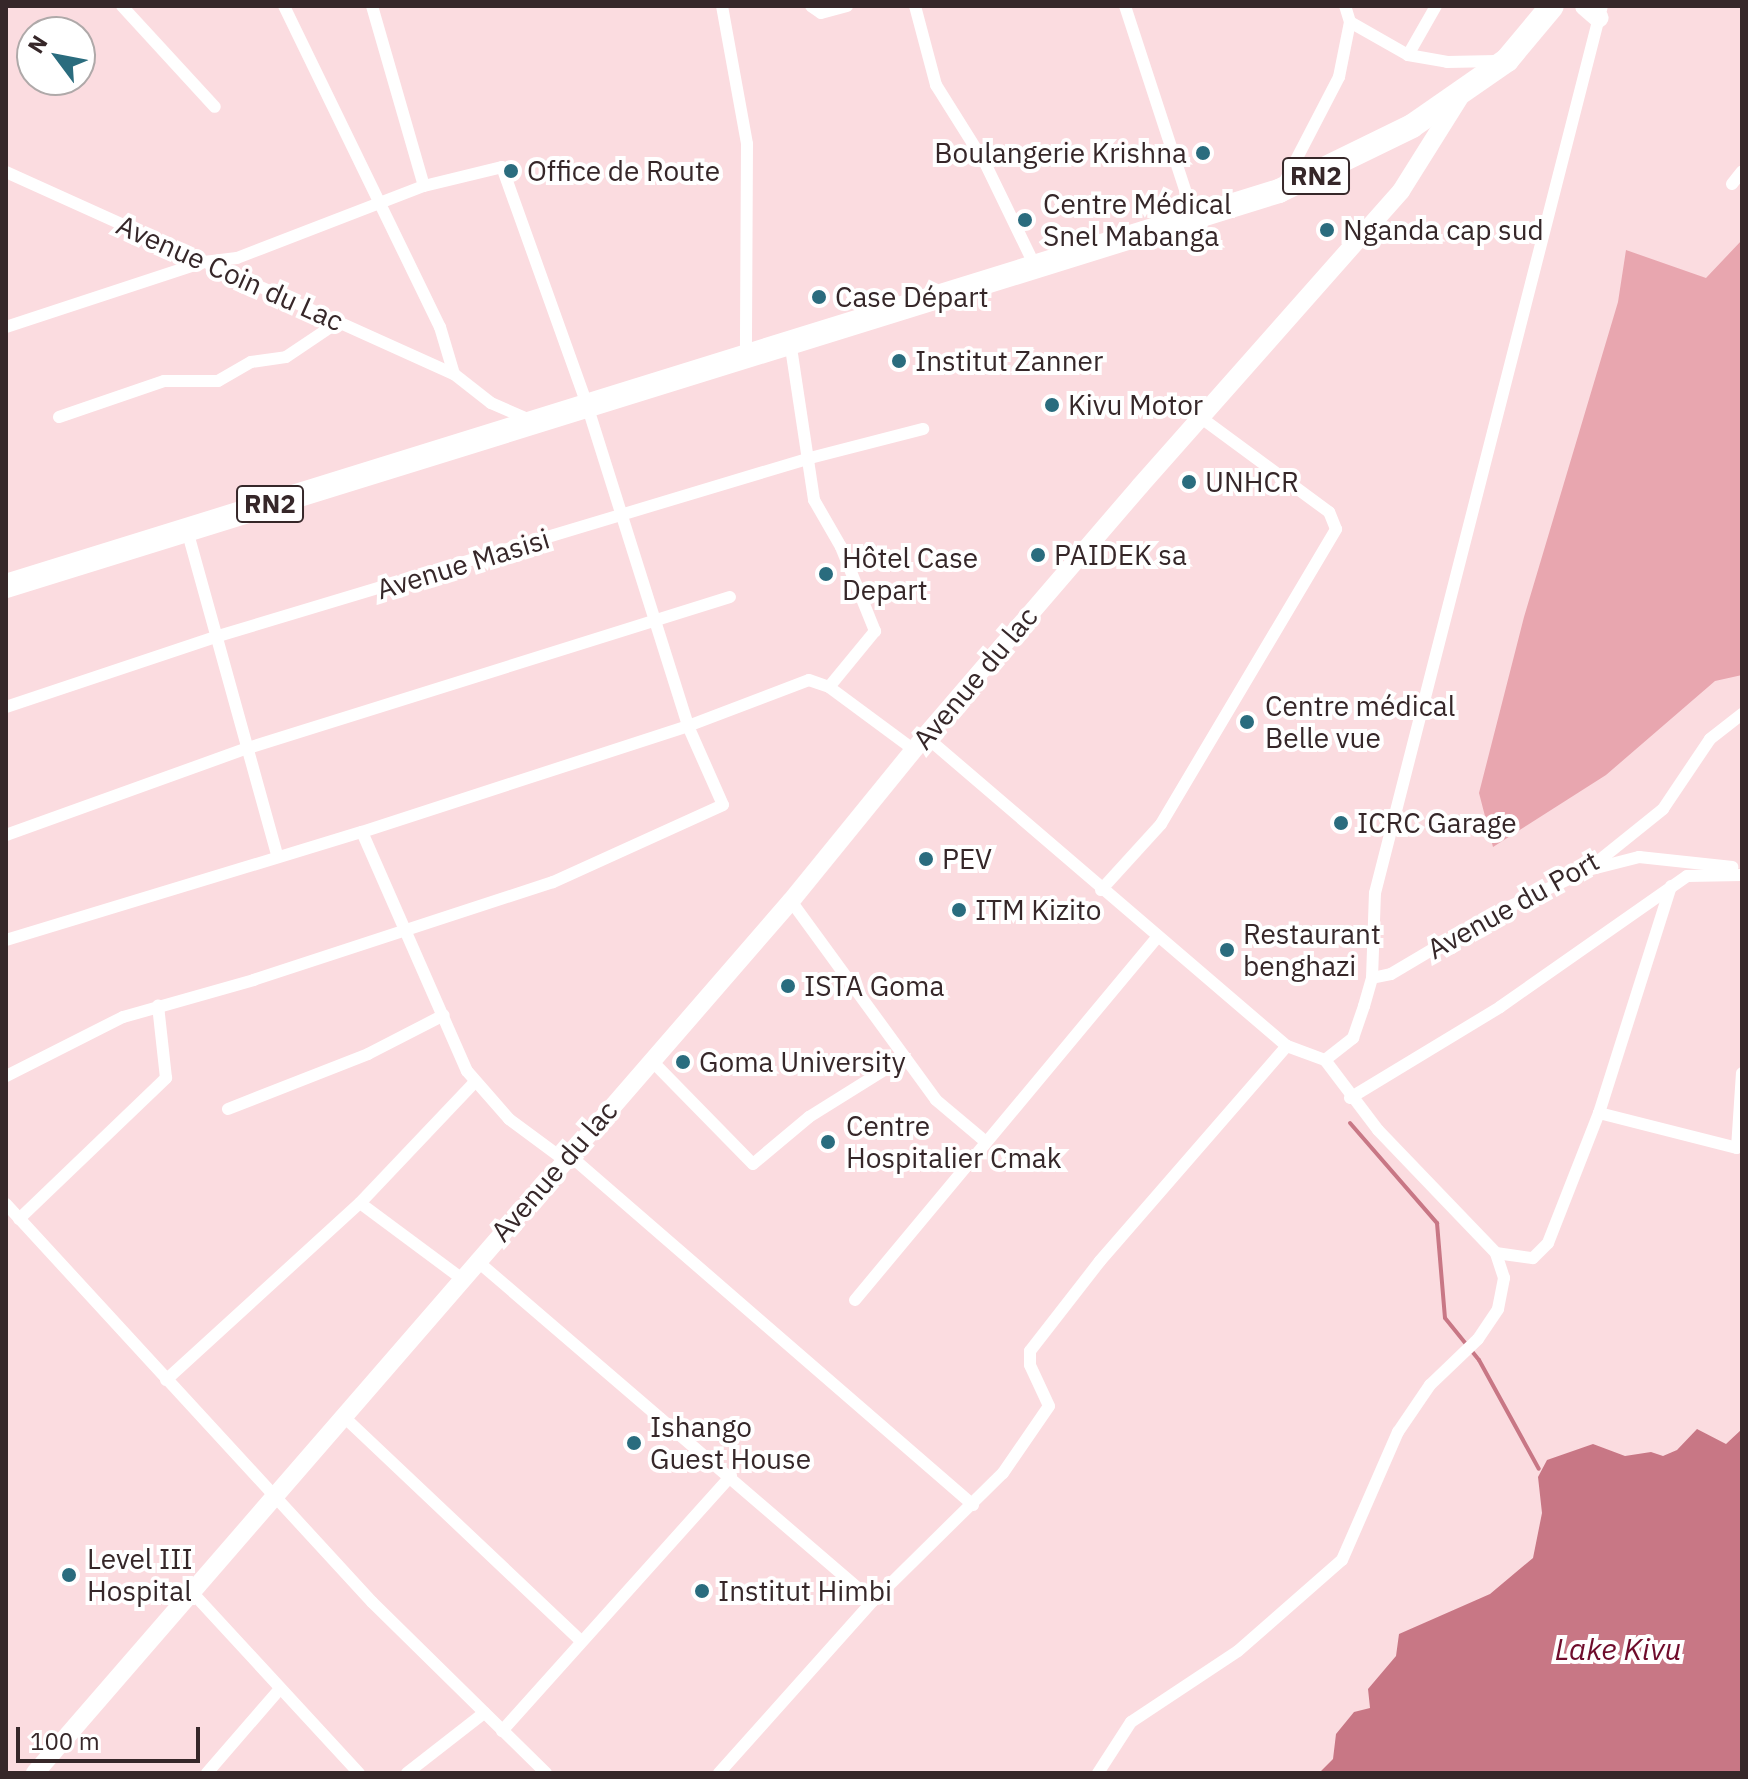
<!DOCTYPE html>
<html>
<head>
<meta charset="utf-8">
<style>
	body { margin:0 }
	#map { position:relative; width:1748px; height:1779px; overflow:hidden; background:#fbdce0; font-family:"IBM Plex Sans",sans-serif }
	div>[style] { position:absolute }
	.green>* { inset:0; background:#e8a6af }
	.water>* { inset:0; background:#c87785 }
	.stream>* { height:4px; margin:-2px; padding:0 2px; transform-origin:2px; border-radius:2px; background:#c87785 }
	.street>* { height:12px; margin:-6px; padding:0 6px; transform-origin:6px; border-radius:6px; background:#fff }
	.secondary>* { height:18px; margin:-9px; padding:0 9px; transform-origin:9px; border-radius:9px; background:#fff }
	.primary>* { height:20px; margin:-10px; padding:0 10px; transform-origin:10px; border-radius:10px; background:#fff }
	.highway>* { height:24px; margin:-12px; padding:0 12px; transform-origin:12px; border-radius:12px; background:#fff }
	.dots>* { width:22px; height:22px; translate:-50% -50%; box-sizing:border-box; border:4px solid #fff; border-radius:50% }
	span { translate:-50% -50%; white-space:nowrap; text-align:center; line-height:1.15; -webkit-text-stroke:8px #fff; paint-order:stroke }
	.shield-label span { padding:2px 6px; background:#fff; border:2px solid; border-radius:6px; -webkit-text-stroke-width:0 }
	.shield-label { font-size:26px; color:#362729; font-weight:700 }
	.poi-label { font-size:28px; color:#362729 }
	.right { translate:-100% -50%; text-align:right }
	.left { translate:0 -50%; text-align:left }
	.street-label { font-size:28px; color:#362729 }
	.water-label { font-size:30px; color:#6f0c2c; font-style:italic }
	.frame { position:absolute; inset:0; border:8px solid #362729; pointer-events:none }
	.north { position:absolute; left:16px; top:16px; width:80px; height:80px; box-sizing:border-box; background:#fff; border:2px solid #afa9a9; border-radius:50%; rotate:302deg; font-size:22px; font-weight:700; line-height:32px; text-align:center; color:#362729 }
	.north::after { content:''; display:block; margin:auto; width:28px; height:36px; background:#2a6c7e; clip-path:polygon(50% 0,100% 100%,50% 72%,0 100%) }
	.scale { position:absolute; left:16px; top:1727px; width:184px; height:36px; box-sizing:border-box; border:4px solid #362729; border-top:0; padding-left:10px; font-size:24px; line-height:28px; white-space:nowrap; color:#362729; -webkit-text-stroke:6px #fff; paint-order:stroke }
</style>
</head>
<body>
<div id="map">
	<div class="green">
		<i style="clip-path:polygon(1742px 240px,1742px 675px,1715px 681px,1606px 775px,1493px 847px,1479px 793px,1524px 617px,1618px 302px,1626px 250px,1706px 278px)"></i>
	</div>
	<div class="water">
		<i style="clip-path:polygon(1697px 1429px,1726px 1444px,1742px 1429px,1742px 1773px,1319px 1773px,1333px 1759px,1336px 1734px,1354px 1712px,1370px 1708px,1368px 1689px,1396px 1656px,1399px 1634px,1490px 1594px,1533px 1558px,1542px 1513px,1538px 1477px,1547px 1460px,1593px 1444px,1625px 1456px,1651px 1452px,1663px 1456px,1677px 1450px)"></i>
	</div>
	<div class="stream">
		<i style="left:1350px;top:1123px;width:133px;rotate:49deg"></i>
		<i style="left:1437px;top:1223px;width:95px;rotate:85.2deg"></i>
		<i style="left:1445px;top:1318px;width:54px;rotate:51deg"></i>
		<i style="left:1479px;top:1360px;width:124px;rotate:61.2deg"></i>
	</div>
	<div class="street">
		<i style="left:122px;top:6px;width:137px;rotate:47.4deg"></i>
		<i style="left:284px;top:6px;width:357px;rotate:64.1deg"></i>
		<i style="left:440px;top:327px;width:49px;rotate:73.4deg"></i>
		<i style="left:372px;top:6px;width:187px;rotate:73.9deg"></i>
		<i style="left:722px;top:6px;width:140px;rotate:79.7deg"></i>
		<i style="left:747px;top:144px;width:211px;rotate:90.3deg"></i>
		<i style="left:811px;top:6px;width:12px;rotate:35deg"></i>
		<i style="left:821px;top:13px;width:27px;rotate:-15deg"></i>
		<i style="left:915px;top:6px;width:82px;rotate:75.1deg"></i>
		<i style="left:936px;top:85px;width:92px;rotate:57.9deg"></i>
		<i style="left:985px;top:163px;width:114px;rotate:64.1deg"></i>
		<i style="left:1125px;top:6px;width:222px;rotate:71.9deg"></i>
		<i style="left:1350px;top:22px;width:67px;rotate:29.6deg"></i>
		<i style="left:1408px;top:55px;width:40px;rotate:10deg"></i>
		<i style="left:1447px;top:62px;width:50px;rotate:-1.1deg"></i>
		<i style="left:1408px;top:55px;width:56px;rotate:-60.3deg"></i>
		<i style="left:6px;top:172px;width:491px;rotate:24.3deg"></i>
		<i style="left:454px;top:374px;width:47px;rotate:38.1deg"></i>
		<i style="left:491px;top:403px;width:43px;rotate:23.6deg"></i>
		<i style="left:1732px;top:184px;width:16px;rotate:-52deg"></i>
		<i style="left:1283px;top:185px;width:122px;rotate:-62.6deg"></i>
		<i style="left:1339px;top:77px;width:56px;rotate:-78.7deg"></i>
		<i style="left:1350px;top:22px;width:17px;rotate:-107deg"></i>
		<i style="left:6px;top:327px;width:208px;rotate:-18.2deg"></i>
		<i style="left:204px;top:262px;width:33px;rotate:-7deg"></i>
		<i style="left:237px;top:258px;width:200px;rotate:-21.1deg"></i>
		<i style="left:424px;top:186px;width:80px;rotate:-13.7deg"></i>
		<i style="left:502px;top:167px;width:253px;rotate:70.3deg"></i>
		<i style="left:587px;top:405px;width:337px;rotate:72.5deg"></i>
		<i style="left:688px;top:726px;width:86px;rotate:66.1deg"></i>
		<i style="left:723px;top:805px;width:187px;rotate:155.6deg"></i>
		<i style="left:553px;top:882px;width:315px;rotate:161.9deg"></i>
		<i style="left:254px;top:980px;width:136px;rotate:164.2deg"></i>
		<i style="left:123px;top:1017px;width:131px;rotate:153.2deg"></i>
		<i style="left:790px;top:341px;width:161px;rotate:81.4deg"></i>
		<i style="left:814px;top:500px;width:54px;rotate:60.1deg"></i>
		<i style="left:841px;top:547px;width:91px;rotate:68deg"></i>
		<i style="left:875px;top:631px;width:72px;rotate:129.4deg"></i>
		<i style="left:59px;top:417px;width:111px;rotate:-18.9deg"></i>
		<i style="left:164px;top:381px;width:54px"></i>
		<i style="left:218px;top:381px;width:38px;rotate:-30deg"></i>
		<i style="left:251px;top:362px;width:35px;rotate:-8deg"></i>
		<i style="left:286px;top:357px;width:63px;rotate:-33.9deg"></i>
		<i style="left:187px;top:530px;width:337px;rotate:74.5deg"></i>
		<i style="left:6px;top:707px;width:220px;rotate:-18.5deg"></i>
		<i style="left:215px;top:637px;width:621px;rotate:-16.74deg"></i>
		<i style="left:810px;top:458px;width:117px;rotate:-14.4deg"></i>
		<i style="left:925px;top:736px;width:477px;rotate:40.6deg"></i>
		<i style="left:1287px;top:1046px;width:40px;rotate:20.2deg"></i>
		<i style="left:362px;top:832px;width:261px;rotate:66.3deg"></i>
		<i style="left:467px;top:1071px;width:64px;rotate:48.8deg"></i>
		<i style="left:509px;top:1119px;width:67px;rotate:36.5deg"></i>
		<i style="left:6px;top:835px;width:257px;rotate:-19.8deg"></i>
		<i style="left:248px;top:748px;width:505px;rotate:-17.39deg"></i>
		<i style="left:1592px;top:869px;width:49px;rotate:-14.3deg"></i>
		<i style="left:1639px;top:857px;width:94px;rotate:6.1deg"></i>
		<i style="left:1101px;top:890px;width:89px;rotate:-47.7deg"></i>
		<i style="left:1161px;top:824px;width:343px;rotate:-59.3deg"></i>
		<i style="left:1336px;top:529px;width:18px;rotate:-112deg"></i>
		<i style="left:1329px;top:512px;width:160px;rotate:-143.6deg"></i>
		<i style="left:791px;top:901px;width:246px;rotate:53.9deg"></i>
		<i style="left:936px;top:1100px;width:65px;rotate:40deg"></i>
		<i style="left:6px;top:940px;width:372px;rotate:-16.9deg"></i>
		<i style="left:362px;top:832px;width:343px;rotate:-18deg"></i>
		<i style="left:688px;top:726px;width:129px;rotate:-20.8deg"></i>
		<i style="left:809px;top:680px;width:21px;rotate:19deg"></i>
		<i style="left:829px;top:687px;width:106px;rotate:36.5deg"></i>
		<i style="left:1372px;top:978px;width:19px;rotate:-12deg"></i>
		<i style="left:1391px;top:974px;width:112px;rotate:-30.7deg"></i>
		<i style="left:1487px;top:917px;width:109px;rotate:-24.9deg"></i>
		<i style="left:1586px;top:871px;width:99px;rotate:-38.8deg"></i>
		<i style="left:1663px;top:809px;width:84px;rotate:-56.1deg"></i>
		<i style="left:1710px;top:739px;width:41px;rotate:-38deg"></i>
		<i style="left:1325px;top:1060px;width:36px;rotate:-38deg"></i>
		<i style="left:1353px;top:1038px;width:34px;rotate:-71deg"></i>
		<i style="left:1364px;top:1006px;width:29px;rotate:-74deg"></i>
		<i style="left:1372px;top:978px;width:85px;rotate:-88deg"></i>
		<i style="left:1375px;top:893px;width:916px;rotate:-75.65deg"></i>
		<i style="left:652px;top:1061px;width:144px;rotate:45.6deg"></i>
		<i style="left:753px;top:1164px;width:73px;rotate:-40deg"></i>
		<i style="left:809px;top:1117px;width:113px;rotate:-32deg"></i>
		<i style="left:1350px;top:1098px;width:175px;rotate:-31.2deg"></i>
		<i style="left:1500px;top:1007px;width:228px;rotate:-35deg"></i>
		<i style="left:1687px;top:876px;width:55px;rotate:-1deg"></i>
		<i style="left:228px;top:1109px;width:150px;rotate:-21.4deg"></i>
		<i style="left:368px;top:1054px;width:85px;rotate:-27.2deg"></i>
		<i style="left:1599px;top:1113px;width:142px;rotate:14.2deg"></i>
		<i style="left:1737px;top:1148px;width:75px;rotate:-86.2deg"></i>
		<i style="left:568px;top:1154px;width:536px;rotate:40.91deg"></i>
		<i style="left:360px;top:1203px;width:126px;rotate:36.6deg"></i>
		<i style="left:6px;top:1204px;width:541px;rotate:47.4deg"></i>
		<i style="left:372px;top:1602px;width:244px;rotate:44.5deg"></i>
		<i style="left:19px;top:1219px;width:204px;rotate:-43.8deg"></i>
		<i style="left:166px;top:1078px;width:73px;rotate:-96.3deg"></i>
		<i style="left:1496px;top:1253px;width:37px;rotate:8deg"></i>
		<i style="left:1533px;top:1258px;width:21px;rotate:-45deg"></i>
		<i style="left:1548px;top:1243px;width:140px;rotate:-68.6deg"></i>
		<i style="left:1599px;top:1113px;width:238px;rotate:-72.4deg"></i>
		<i style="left:476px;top:1260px;width:523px;rotate:40.66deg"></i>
		<i style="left:855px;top:1300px;width:471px;rotate:-50.2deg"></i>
		<i style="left:166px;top:1380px;width:263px;rotate:-42.4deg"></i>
		<i style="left:360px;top:1203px;width:167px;rotate:-46.5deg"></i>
		<i style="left:342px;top:1415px;width:328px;rotate:43.4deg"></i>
		<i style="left:190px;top:1590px;width:249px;rotate:47.3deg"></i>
		<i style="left:502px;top:1731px;width:343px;rotate:-48.1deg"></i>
		<i style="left:207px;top:1773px;width:110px;rotate:-49.1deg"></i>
		<i style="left:407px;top:1773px;width:98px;rotate:-37.9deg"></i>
		<i style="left:719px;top:1773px;width:231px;rotate:-48.2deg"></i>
		<i style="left:873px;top:1601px;width:182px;rotate:-44.6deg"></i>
		<i style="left:1003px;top:1473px;width:81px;rotate:-55.5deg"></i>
		<i style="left:1049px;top:1406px;width:45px;rotate:-114.9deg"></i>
		<i style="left:1030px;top:1365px;width:14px;rotate:-90deg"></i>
		<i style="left:1030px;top:1351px;width:114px;rotate:-52.1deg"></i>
		<i style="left:1100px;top:1261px;width:285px;rotate:-49deg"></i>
		<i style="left:1098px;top:1773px;width:61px;rotate:-57.1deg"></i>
		<i style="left:1131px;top:1722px;width:128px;rotate:-33.6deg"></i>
		<i style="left:1238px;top:1651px;width:138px;rotate:-41.2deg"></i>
		<i style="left:1342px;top:1560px;width:140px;rotate:-66.4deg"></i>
		<i style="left:1398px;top:1432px;width:57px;rotate:-55.8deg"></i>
		<i style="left:1430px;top:1385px;width:66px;rotate:-43.8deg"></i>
		<i style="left:1478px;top:1339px;width:36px;rotate:-56deg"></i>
		<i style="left:1498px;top:1309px;width:32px;rotate:-79deg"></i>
		<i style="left:1504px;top:1278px;width:26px;rotate:-108deg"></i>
		<i style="left:1496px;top:1253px;width:170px;rotate:-133.8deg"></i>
		<i style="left:1378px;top:1130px;width:88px;rotate:-127.1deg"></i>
	</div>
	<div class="secondary">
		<i style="left:35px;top:1773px;width:1154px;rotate:-49.08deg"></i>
		<i style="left:791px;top:901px;width:213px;rotate:-50.9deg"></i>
		<i style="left:925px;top:736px;width:330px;rotate:-49.3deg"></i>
		<i style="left:1140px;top:486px;width:394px;rotate:-48.5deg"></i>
		<i style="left:1401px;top:191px;width:111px;rotate:-57.9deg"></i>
	</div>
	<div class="primary">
		<i style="left:1585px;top:6px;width:18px;rotate:41deg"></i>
	</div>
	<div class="highway">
		<i style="left:6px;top:586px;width:1333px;rotate:-17.24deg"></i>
		<i style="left:1279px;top:191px;width:148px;rotate:-26deg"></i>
		<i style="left:1412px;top:126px;width:116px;rotate:-34.8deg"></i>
		<i style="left:1507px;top:60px;width:70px;rotate:-50.2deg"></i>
	</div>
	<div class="dots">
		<i style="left:1203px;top:153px;background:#2a6c7e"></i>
		<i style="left:511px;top:171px;background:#2a6c7e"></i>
		<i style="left:1025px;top:220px;background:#2a6c7e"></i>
		<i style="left:1327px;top:230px;background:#2a6c7e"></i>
		<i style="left:819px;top:297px;background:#2a6c7e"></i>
		<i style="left:899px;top:361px;background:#2a6c7e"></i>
		<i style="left:1052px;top:405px;background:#2a6c7e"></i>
		<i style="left:1189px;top:482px;background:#2a6c7e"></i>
		<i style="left:1038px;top:555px;background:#2a6c7e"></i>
		<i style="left:826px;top:574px;background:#2a6c7e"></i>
		<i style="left:1247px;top:722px;background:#2a6c7e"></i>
		<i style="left:1341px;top:823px;background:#2a6c7e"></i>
		<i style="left:926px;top:859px;background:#2a6c7e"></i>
		<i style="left:959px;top:910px;background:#2a6c7e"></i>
		<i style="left:1227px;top:950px;background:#2a6c7e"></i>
		<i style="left:788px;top:986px;background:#2a6c7e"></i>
		<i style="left:683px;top:1062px;background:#2a6c7e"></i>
		<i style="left:828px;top:1142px;background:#2a6c7e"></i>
		<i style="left:634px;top:1443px;background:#2a6c7e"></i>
		<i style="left:69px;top:1575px;background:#2a6c7e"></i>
		<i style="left:702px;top:1591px;background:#2a6c7e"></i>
	</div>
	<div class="shield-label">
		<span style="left:1316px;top:176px">RN2</span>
		<span style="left:270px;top:504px">RN2</span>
	</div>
	<div class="poi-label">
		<span class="right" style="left:1187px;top:153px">Boulangerie Krishna</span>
		<span class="left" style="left:527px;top:171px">Office de Route</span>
		<span class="left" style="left:1043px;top:220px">Centre Médical<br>Snel Mabanga</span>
		<span class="left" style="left:1343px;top:230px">Nganda cap sud</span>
		<span class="left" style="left:835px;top:297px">Case Départ</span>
		<span class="left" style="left:915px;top:361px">Institut Zanner</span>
		<span class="left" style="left:1068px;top:405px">Kivu Motor</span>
		<span class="left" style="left:1205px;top:482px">UNHCR</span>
		<span class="left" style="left:1054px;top:555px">PAIDEK sa</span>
		<span class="left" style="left:842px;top:574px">Hôtel Case<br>Depart</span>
		<span class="left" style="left:1265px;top:722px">Centre médical<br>Belle vue</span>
		<span class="left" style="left:1357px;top:823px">ICRC Garage</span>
		<span class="left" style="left:942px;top:859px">PEV</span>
		<span class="left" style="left:975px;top:910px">ITM Kizito</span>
		<span class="left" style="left:1243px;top:950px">Restaurant<br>benghazi</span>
		<span class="left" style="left:804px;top:986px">ISTA Goma</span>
		<span class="left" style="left:699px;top:1062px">Goma University</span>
		<span class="left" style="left:846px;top:1142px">Centre<br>Hospitalier Cmak</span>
		<span class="left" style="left:650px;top:1443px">Ishango<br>Guest House</span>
		<span class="left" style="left:87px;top:1575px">Level III<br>Hospital</span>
		<span class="left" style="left:718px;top:1591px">Institut Himbi</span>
	</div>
	<div class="street-label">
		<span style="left:230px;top:273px;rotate:24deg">Avenue Coin du Lac</span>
		<span style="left:463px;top:564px;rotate:-17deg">Avenue Masisi</span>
		<span style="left:975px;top:678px;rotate:-50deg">Avenue du lac</span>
		<span style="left:1513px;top:905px;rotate:-29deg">Avenue du Port</span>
		<span style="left:554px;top:1171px;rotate:-49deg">Avenue du lac</span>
	</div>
	<div class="water-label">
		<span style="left:1618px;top:1649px">Lake Kivu</span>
	</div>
	<div class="frame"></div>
	<div class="north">N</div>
	<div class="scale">100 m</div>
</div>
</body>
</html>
